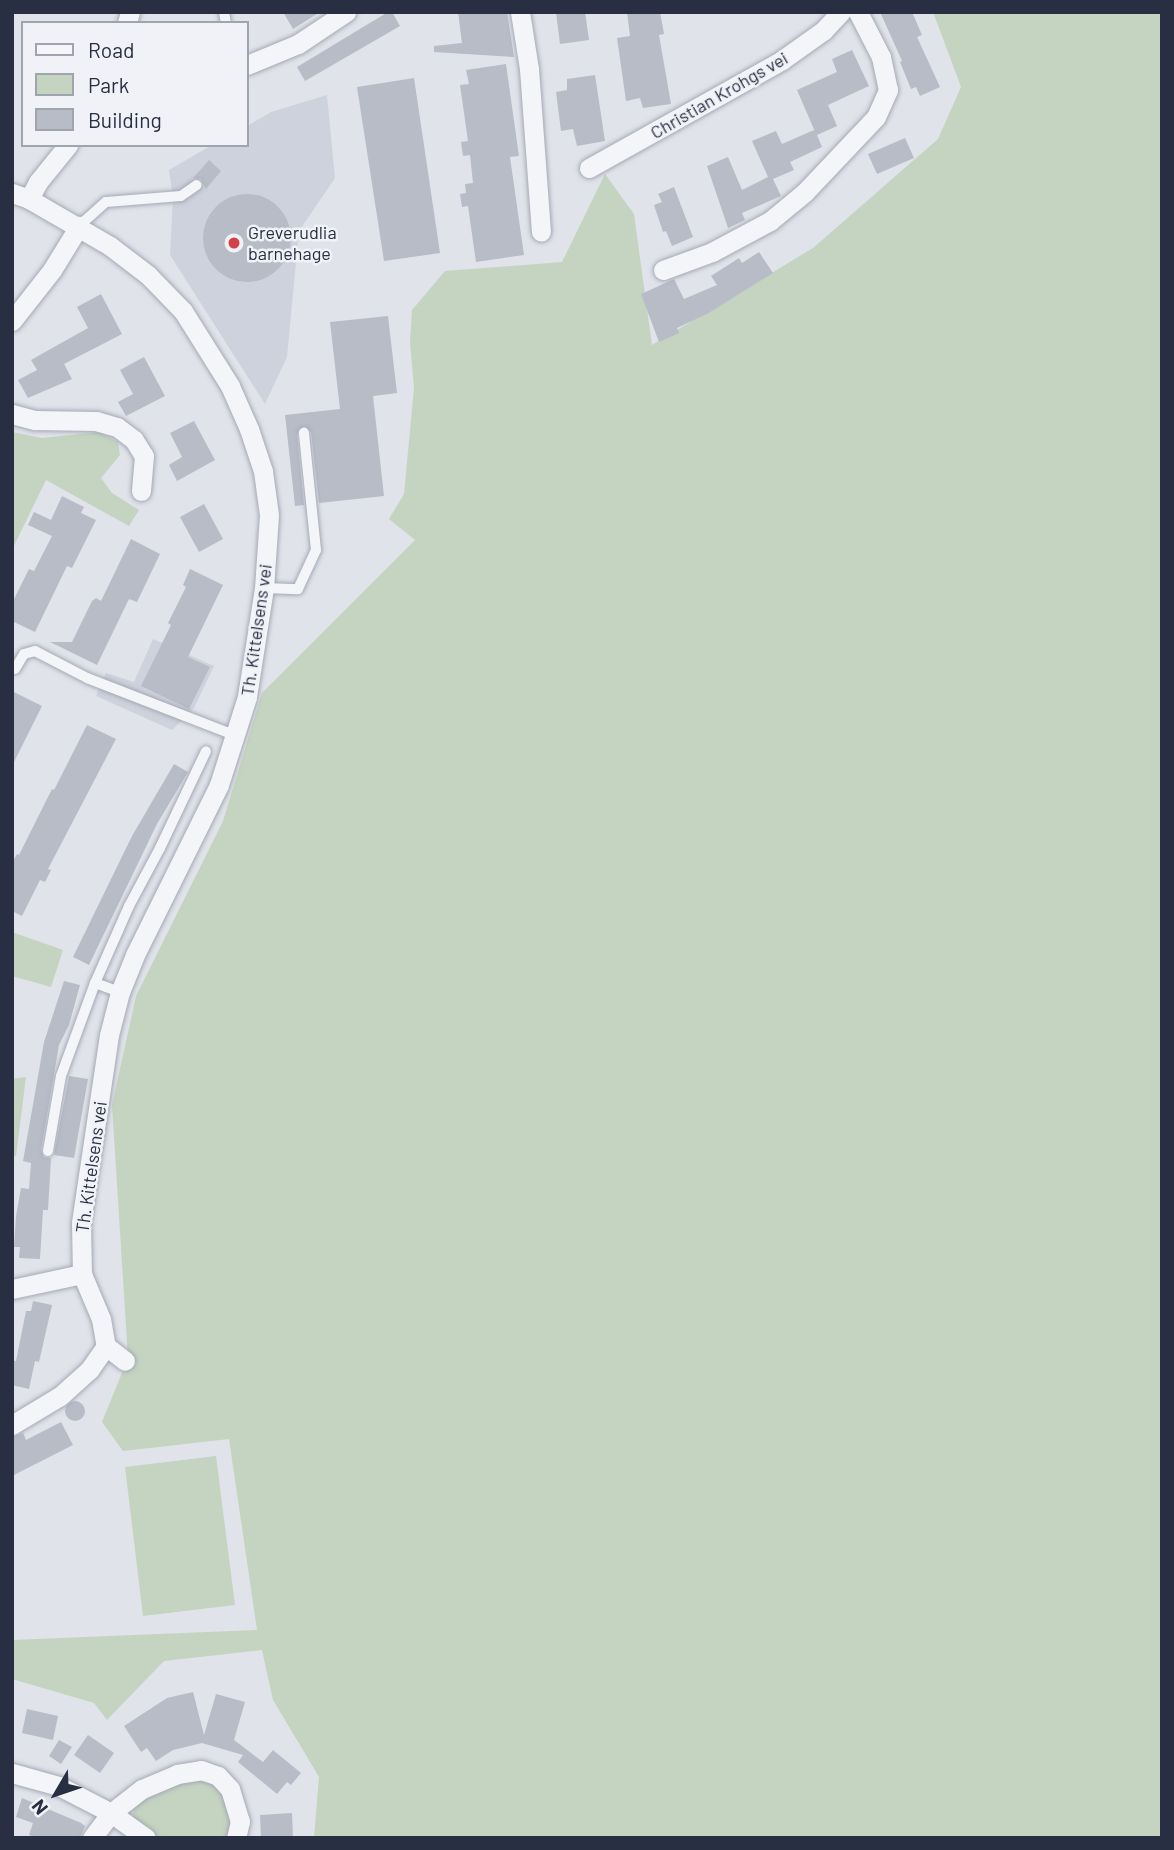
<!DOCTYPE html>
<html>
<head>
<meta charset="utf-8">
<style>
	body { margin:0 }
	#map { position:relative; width:1174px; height:1850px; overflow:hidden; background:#e0e3ea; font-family:Barlow,sans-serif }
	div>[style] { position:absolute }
	.built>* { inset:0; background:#ced2dc }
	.green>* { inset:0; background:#c4d4c1 }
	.building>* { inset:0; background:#b7bcc7 }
	.round { border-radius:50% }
	.roads { filter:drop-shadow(0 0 2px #a5a9b4) drop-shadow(0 0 2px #a5a9b4) }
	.service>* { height:10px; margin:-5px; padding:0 5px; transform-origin:5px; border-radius:5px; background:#f3f5f8 }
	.minor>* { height:19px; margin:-9.5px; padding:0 9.5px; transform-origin:9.5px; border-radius:9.5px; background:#f3f5f8 }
	.dots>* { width:19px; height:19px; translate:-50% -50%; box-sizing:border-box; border:4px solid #f0f2f7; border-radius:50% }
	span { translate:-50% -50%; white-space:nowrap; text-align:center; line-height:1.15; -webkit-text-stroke:5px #f0f2f7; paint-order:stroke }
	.street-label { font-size:18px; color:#282f42 }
	.poi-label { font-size:18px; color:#282f42 }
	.left { translate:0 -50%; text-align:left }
	.frame { position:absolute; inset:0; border:14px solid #282f42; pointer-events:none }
	.legend { position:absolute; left:21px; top:21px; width:228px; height:126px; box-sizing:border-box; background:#f0f2f7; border:2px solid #a0a4af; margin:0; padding:9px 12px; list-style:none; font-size:21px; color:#282f42 }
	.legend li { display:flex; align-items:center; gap:14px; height:35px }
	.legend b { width:35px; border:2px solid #a0a4af }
	.north { position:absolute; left:21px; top:1759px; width:70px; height:70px; -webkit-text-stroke:5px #f0f2f7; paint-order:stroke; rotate:231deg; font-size:19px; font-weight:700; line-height:28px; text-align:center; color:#282f42 }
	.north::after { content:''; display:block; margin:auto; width:24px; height:32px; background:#282f42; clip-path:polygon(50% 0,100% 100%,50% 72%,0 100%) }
</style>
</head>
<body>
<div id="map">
	<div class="built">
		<i style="clip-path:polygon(327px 95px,335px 178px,299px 231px,287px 357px,265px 404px,170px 255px,173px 197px,169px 170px,212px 145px,247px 145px,247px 126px,271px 112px)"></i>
		<i style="clip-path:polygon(153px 639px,214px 666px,194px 708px,172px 730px,96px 696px,106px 673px,134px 682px)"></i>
	</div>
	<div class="green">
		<i style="clip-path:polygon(933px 12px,1162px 12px,1162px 1838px,314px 1838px,319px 1777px,273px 1700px,262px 1650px,164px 1661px,107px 1720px,94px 1703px,12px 1679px,12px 1640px,257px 1630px,229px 1439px,123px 1451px,102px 1422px,128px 1358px,112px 1105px,136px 996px,223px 821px,262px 693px,415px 540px,389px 519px,404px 494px,414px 388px,410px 342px,412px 310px,445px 271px,562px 262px,605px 174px,634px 214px,652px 345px,813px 248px,938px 139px,961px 87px)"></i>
		<i style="clip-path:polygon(12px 432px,42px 438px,99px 432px,118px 442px,120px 455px,101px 478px,112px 493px,139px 510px,129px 526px,46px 480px,12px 550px)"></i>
		<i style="clip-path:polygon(12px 932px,63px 950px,51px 987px,12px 976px)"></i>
		<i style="clip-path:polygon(26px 1077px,16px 1156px,12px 1155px,12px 1079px)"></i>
		<i style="clip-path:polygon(216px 1456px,235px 1605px,143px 1616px,125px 1467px)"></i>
		<i style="clip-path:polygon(218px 1776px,236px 1838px,146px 1838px,135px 1829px,131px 1796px,142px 1789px)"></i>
	</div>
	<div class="building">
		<i style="clip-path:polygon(283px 12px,320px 12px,293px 29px)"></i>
		<i style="clip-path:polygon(388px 12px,392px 12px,400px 26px,305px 81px,297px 67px)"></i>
		<i style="clip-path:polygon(458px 12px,507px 12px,514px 57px,434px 52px,434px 46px,462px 43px)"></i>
		<i style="clip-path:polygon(556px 12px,585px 12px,589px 40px,560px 44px)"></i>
		<i style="clip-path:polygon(627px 12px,660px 12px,664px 34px,659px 35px,671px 104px,643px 108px,640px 98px,626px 101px,617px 38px,630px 36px)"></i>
		<i style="clip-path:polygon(880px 12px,912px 12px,922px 35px,917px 37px,940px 87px,920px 96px,916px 87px,911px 89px,900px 62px,902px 61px)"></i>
		<i style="clip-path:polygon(852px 50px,869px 86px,828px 105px,837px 126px,817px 135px,822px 147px,790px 162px,794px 170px,773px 179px,781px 196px,742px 213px,745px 220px,728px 228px,707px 166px,728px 157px,742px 190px,768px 177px,752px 141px,776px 131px,782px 144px,814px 130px,816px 134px,797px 90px,837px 72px,832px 59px)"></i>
		<i style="clip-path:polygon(506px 64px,519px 156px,510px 157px,524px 255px,476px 262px,468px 206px,462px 207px,460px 194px,466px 193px,465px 184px,473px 183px,470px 155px,463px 156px,461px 142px,468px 141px,460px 85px,469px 84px,466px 70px)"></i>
		<i style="clip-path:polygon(595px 75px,605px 141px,577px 146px,573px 129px,561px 131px,556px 92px,567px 90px,567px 79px)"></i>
		<i style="clip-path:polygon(414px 78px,440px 253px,384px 261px,357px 87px)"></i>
		<i style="clip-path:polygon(905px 138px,914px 158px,877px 174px,868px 154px)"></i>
		<i style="clip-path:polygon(209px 160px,221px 171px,206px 189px,201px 179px,193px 178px)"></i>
		<i style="clip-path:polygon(674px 187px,693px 237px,672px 246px,666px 231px,663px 232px,654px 205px,662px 202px,658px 194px)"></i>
		<i class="round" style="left:203px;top:194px;width:88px;height:88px"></i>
		<i style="clip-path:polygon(759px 252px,773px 273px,707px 314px,677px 328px,679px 333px,659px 342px,641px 294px,674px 279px,684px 299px,717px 285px,711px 276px,739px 258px,742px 263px)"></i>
		<i style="clip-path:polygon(101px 294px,122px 334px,64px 364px,72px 379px,28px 398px,18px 380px,37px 370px,31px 360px,88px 328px,77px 307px)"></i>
		<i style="clip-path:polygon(388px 316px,397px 393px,373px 396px,384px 496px,319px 503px,311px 432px,304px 426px,297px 434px,304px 505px,295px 506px,285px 415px,340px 409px,330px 322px)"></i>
		<i style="clip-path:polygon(144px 357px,165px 396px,126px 416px,118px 402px,133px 394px,120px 370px)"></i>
		<i style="clip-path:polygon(194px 421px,215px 460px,177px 481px,169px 465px,182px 457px,170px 433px)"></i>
		<i style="clip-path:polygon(62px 496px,84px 507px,81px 513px,96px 520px,72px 568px,67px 566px,35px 632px,12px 621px,12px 603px,29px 569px,34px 571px,52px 536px,28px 525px,34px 512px,51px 520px)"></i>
		<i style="clip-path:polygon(204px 504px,223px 539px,199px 552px,180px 517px)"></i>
		<i style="clip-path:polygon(131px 539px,160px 554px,137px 602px,129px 599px,97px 665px,50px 642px,72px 642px,92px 601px,96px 598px,101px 601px)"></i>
		<i style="clip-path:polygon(190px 569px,223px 585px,188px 657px,210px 667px,189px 709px,141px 686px,171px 625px,168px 623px,186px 587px,183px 585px)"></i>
		<i style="clip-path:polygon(12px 691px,42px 706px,12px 766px)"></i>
		<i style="clip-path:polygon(87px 725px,116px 739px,48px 869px,51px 870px,45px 882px,40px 880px,22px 916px,12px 911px,12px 863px,17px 854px,19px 855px,52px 789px,54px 790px)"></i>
		<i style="clip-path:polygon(174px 764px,188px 772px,157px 824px,89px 965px,73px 957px,132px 836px)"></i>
		<i style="clip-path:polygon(64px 981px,80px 985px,69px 1025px,59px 1045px,41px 1150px,44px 1157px,51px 1158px,48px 1210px,43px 1210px,40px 1259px,19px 1258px,20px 1247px,14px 1247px,16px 1216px,21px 1188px,29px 1189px,31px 1163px,23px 1161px,44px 1042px)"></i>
		<i style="clip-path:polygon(69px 1076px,88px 1079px,74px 1158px,54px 1155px)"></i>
		<i style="clip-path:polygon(33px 1301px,52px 1305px,39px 1362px,35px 1361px,29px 1389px,12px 1385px,12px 1360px,16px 1361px,26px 1311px,31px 1311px)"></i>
		<i class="round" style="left:65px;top:1401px;width:20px;height:20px"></i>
		<i style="clip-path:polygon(61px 1422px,73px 1445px,12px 1476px,12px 1437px,23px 1433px,26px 1440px)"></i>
		<i style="clip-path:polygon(193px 1692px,204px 1735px,216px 1694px,245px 1702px,234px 1740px,263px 1762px,273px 1750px,301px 1773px,291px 1785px,287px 1782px,277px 1794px,238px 1762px,243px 1755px,202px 1743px,173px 1750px,156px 1761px,147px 1748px,141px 1752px,124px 1726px,167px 1698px)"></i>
		<i style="clip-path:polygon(27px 1709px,58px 1716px,53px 1740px,22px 1733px)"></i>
		<i style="clip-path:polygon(88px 1735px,114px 1753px,100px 1773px,74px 1755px)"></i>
		<i style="clip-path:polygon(59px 1740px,72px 1747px,61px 1764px,49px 1756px)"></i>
		<i style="clip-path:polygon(22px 1798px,81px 1823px,85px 1826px,80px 1838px,37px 1838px,29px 1835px,33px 1823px,16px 1817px)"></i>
		<i style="clip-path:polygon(292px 1813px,293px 1838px,261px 1838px,260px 1815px)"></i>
	</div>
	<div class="roads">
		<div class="service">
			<i style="left:224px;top:12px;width:11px;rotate:80deg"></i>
			<i style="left:79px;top:226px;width:36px;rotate:-42deg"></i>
			<i style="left:106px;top:202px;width:75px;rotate:-4.6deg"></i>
			<i style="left:181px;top:196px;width:19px;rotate:-35deg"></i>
			<i style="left:264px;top:588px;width:34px;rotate:2deg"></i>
			<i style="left:298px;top:589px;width:43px;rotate:-65.2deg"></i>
			<i style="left:316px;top:550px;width:118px;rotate:-95.9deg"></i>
			<i style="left:15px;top:669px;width:17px;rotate:-59deg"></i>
			<i style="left:24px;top:654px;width:11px;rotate:-15deg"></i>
			<i style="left:35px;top:651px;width:59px;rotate:27.4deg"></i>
			<i style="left:87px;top:678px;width:158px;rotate:21.2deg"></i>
			<i style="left:95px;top:983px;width:27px;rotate:20deg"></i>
			<i style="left:48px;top:1151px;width:76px;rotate:-80.2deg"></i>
			<i style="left:61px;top:1076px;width:99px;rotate:-69.9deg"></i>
			<i style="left:95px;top:983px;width:84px;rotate:-66.2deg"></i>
			<i style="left:129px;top:906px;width:66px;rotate:-61.9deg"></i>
			<i style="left:160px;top:848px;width:107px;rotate:-64.6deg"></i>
		</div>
		<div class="minor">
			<i style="left:520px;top:12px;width:58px;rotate:81deg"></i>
			<i style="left:529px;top:69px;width:163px;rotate:85.8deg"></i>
			<i style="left:127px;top:23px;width:11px;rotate:-75deg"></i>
			<i style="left:247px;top:65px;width:55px;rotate:-22.4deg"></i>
			<i style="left:298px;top:44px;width:58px;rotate:-33.7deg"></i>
			<i style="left:589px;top:168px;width:221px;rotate:-29.2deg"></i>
			<i style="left:782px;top:60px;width:50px;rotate:-35.3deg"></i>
			<i style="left:823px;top:31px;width:26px;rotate:-47deg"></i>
			<i style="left:12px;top:193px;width:18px;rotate:19deg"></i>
			<i style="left:29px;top:199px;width:94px;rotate:30.1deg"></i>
			<i style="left:110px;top:246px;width:48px;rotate:37.3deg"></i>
			<i style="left:148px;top:275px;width:50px;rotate:45.8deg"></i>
			<i style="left:183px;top:311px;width:89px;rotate:57.9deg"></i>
			<i style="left:230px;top:386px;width:47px;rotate:66.2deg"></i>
			<i style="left:249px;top:429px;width:44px;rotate:71.6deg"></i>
			<i style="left:263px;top:471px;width:44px;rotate:82.2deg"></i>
			<i style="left:269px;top:515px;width:73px;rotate:93.9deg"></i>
			<i style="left:264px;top:588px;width:110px;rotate:98.9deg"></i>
			<i style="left:247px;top:697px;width:92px;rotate:107.7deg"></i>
			<i style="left:219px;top:785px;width:190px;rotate:116.3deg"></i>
			<i style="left:135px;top:955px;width:40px;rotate:112deg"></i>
			<i style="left:120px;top:992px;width:44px;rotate:104.3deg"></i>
			<i style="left:109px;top:1035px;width:190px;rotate:98.5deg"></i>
			<i style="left:81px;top:1223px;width:51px;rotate:88.9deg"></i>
			<i style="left:82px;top:1274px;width:49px;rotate:67.1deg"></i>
			<i style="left:101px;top:1319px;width:27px;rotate:80deg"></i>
			<i style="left:106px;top:1346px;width:29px;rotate:125deg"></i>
			<i style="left:89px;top:1370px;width:39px;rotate:138deg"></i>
			<i style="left:60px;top:1396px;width:56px;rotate:148.9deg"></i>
			<i style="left:29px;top:199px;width:19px;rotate:-62deg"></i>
			<i style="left:38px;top:182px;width:48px;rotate:-51deg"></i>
			<i style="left:663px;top:270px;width:52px;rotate:-20.2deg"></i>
			<i style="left:712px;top:252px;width:66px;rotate:-28.1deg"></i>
			<i style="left:770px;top:221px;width:45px;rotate:-39.6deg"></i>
			<i style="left:805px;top:192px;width:103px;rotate:-46.6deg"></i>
			<i style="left:876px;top:117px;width:30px;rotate:-66deg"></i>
			<i style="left:888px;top:90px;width:34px;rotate:-102deg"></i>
			<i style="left:881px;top:57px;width:51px;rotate:-117.1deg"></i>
			<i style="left:12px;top:321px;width:65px;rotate:-51.9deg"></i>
			<i style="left:52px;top:270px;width:52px;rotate:-58.5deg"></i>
			<i style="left:12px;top:414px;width:24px;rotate:15deg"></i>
			<i style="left:35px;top:420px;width:61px;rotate:0.9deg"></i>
			<i style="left:96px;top:421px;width:22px;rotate:16deg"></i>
			<i style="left:117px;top:427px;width:21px;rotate:37deg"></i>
			<i style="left:134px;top:440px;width:19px;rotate:58deg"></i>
			<i style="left:144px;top:456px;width:35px;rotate:95deg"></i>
			<i style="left:12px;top:1289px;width:72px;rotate:-12.1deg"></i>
			<i style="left:106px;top:1346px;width:24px;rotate:38deg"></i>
			<i style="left:12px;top:1773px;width:49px;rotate:15.5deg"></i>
			<i style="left:59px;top:1786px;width:59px;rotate:27.4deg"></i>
			<i style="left:111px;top:1813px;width:43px;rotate:35.5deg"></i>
			<i style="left:92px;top:1838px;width:31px;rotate:-53deg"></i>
			<i style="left:111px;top:1813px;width:39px;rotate:-38deg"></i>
			<i style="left:142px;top:1789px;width:38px;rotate:-23deg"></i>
			<i style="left:177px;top:1774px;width:24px;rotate:-9deg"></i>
			<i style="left:201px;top:1770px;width:18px;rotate:19deg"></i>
			<i style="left:218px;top:1776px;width:18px;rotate:47deg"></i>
			<i style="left:230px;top:1789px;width:34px;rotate:73deg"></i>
			<i style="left:240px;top:1821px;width:17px;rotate:103deg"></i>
		</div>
	</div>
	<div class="dots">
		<i style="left:234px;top:243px;background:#d54047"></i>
	</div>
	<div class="street-label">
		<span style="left:719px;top:95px;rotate:-30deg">Christian Krohgs vei</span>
		<span style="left:256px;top:630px;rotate:-82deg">Th. Kittelsens vei</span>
		<span style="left:91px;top:1167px;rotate:-82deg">Th. Kittelsens vei</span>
	</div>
	<div class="poi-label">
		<span class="left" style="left:248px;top:243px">Greverudlia<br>barnehage</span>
	</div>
	<div class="frame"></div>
	<ul class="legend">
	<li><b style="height:9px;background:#f3f5f8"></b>Road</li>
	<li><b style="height:19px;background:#c4d4c1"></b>Park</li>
	<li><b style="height:19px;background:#b7bcc7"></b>Building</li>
	</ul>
	<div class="north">N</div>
</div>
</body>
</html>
